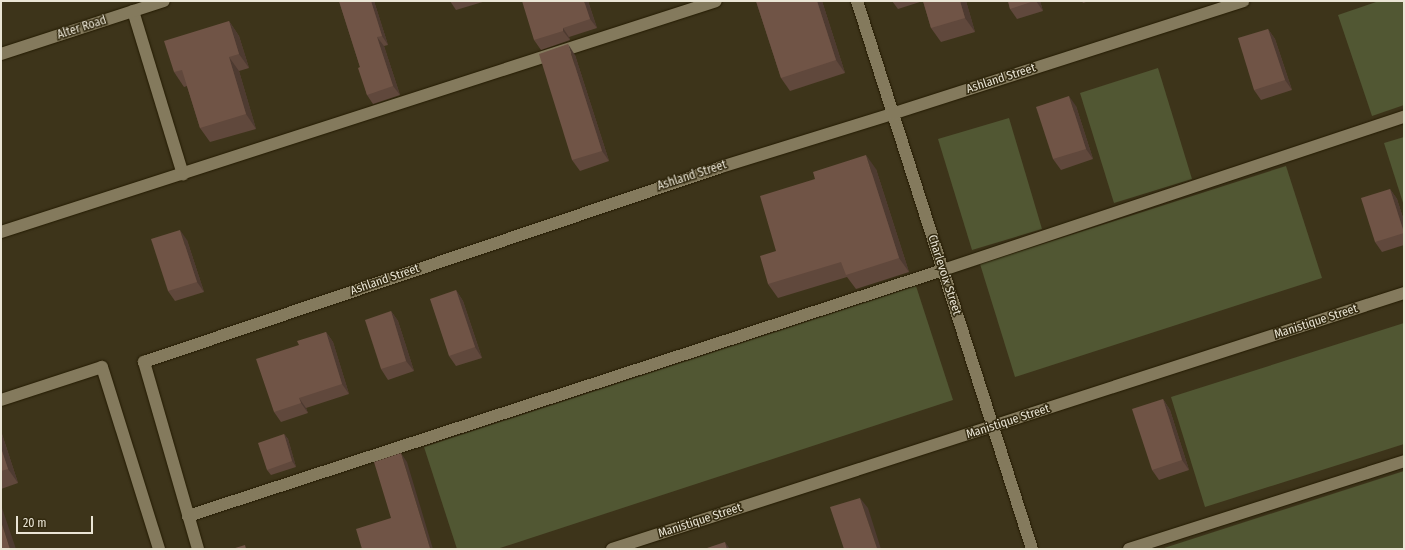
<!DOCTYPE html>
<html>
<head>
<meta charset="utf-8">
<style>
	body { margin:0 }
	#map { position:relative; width:1405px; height:550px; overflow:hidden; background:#3d341a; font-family:"Fira Sans Condensed",sans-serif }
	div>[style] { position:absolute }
	.green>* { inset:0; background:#515733 }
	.roads { filter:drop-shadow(0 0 1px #241b02) drop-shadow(0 0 1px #241b02) }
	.minor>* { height:12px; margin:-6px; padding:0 6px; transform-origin:6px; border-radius:6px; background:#847a5d }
	.wall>* { inset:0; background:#60483c }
	.shaded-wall>* { inset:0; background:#4e3b31 }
	.building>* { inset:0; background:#705446 }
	span { translate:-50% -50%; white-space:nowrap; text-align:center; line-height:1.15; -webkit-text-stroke:3px #332a10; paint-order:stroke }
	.street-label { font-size:12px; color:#eae5d5 }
	.frame { position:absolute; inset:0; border:2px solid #eae5d5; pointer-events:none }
	.scale { position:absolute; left:16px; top:516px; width:77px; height:18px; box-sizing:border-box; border:2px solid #eae5d5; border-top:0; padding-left:5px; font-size:12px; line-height:14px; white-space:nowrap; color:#eae5d5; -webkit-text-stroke:3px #332a10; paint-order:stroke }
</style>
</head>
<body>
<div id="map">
	<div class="green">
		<i style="clip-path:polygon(1379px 1px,1404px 1px,1404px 105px,1372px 116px,1338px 15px)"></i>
		<i style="clip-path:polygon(1158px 68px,1192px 179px,1114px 203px,1080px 93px)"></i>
		<i style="clip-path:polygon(1009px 118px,1042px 229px,972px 250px,938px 139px)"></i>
		<i style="clip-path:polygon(1404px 137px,1404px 206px,1384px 143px)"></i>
		<i style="clip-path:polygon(1286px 166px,1322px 278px,1015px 377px,980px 264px)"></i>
		<i style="clip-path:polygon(916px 286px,953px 400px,497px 549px,457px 549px,424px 447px)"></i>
		<i style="clip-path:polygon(1404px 323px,1404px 444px,1205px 507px,1171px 397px)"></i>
		<i style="clip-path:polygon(1404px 471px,1404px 549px,1161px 549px)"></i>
	</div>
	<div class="roads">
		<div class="minor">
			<i style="left:857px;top:1px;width:575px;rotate:72.29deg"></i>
			<i style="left:133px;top:11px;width:171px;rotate:73deg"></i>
			<i style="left:1px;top:54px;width:171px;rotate:-18deg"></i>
			<i style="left:1px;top:232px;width:751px;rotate:-17.9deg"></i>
			<i style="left:1px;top:400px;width:106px;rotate:-18.1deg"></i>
			<i style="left:102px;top:367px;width:191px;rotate:72.6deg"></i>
			<i style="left:188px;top:516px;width:794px;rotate:-18.05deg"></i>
			<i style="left:943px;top:270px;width:486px;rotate:-18.4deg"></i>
			<i style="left:198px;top:549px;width:195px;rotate:-106.1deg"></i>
			<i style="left:144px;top:362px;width:609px;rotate:-18.67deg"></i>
			<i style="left:721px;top:167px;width:179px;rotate:-17.2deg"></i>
			<i style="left:892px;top:114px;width:369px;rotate:-17.8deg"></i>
			<i style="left:612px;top:549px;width:832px;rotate:-17.91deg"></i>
			<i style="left:1129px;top:549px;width:289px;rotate:-17.7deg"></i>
		</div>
	</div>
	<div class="wall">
		<i style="clip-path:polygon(339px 1px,374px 1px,388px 45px,384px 46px,400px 95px,373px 104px,367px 95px,360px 67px)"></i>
		<i style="clip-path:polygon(450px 1px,486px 1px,456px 10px)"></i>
		<i style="clip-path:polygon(588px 1px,597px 28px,569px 37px,570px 40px,541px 50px,534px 40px)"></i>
		<i style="clip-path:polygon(756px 1px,822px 1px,845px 73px,790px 91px,781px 78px)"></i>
		<i style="clip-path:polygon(892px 1px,966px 1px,975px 32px,941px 42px,931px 28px,923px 1px,898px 9px)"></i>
		<i style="clip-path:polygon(1008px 1px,1040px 1px,1043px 11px,1017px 19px,1010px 9px)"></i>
		<i style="clip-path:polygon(1082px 1px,1089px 1px,1083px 3px)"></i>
		<i style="clip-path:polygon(229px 21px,239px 36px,249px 68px,239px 71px,256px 129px,210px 142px,200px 128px,187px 86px,184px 87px,174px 72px)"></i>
		<i style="clip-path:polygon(1268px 29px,1275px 39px,1292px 90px,1261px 100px,1254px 90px)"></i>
		<i style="clip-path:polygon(575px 55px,609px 161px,580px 171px,572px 160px)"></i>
		<i style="clip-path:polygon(1076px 106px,1093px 159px,1061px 170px,1053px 159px)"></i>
		<i style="clip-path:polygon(876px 169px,909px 272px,856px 289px,847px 277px,778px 298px,768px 284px,776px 251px)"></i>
		<i style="clip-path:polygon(1390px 189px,1397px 199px,1404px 221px,1404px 245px,1382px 252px,1375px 242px)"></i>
		<i style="clip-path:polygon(187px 240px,204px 292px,175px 301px,168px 291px)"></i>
		<i style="clip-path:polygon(456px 290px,463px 301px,482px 358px,456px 366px,449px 356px)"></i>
		<i style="clip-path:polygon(391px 311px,398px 321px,414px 371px,388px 380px,381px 369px)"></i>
		<i style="clip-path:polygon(326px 332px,333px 342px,349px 394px,306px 408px,308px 413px,281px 422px,274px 412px,299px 345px)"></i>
		<i style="clip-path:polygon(1163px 399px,1170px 410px,1189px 470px,1159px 480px,1152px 470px)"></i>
		<i style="clip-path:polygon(1px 431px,18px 483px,1px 489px)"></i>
		<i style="clip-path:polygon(284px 434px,288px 439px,296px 467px,271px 475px,267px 470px)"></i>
	</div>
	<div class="shaded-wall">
		<i style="clip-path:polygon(371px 1px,374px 1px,388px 45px,382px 36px)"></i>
		<i style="clip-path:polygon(584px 1px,588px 1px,597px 28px,590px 19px)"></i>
		<i style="clip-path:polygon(817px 1px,822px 1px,845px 73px,836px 60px)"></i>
		<i style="clip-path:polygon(960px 1px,966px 1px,975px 32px,965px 18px)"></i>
		<i style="clip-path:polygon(1036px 1px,1040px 1px,1043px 11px)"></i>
		<i style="clip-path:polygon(229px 21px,239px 36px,249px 68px,239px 54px)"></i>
		<i style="clip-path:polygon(563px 28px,569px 37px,570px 40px,563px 31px)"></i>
		<i style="clip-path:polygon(1268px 29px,1275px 39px,1292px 90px,1285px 80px)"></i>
		<i style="clip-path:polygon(377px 37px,384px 46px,400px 95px,393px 86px)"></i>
		<i style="clip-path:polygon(568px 44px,575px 55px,609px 161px,602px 151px)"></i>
		<i style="clip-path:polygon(229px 57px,239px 71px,256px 129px,246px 114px)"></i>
		<i style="clip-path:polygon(1069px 96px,1076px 106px,1093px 159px,1086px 149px)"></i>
		<i style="clip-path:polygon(866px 155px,876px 169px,909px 272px,899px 258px)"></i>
		<i style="clip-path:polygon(1390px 189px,1397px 199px,1404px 221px,1404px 232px)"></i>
		<i style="clip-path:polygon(180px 230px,187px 240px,204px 292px,197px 282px)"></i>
		<i style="clip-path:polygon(456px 290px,463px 301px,482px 358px,475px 347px)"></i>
		<i style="clip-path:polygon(391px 311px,398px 321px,414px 371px,406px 361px)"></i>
		<i style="clip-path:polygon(326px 332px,333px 342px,349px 394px,342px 384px)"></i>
		<i style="clip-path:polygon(299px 398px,306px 408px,308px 413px,301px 403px)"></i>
		<i style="clip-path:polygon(1163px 399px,1170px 410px,1189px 470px,1182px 460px)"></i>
		<i style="clip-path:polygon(1px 431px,18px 483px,8px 469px,1px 448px)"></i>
		<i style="clip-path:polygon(284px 434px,288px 439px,296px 467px,292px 461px)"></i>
		<i style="clip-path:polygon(401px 453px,407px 462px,433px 549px,430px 549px,430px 548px)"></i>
		<i style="clip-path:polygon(860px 498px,868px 508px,881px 549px,877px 549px,877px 548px)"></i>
		<i style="clip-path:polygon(1px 505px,16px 549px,10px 549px,1px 521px)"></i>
		<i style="clip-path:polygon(725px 542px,730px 549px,727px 549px)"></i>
	</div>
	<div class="building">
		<i style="clip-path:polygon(339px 1px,371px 1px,382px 36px,377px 37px,393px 86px,367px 95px,358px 68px,360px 67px)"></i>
		<i style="clip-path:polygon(522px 1px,584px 1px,590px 19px,563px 28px,563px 31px,534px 40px)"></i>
		<i style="clip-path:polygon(756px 1px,817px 1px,836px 60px,781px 78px)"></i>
		<i style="clip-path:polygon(923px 1px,960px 1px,965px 18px,931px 28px)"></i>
		<i style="clip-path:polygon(1008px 1px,1034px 1px,1010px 9px)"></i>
		<i style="clip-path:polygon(229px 21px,239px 54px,229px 57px,246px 114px,200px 128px,182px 70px,174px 72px,164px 41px)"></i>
		<i style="clip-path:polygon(1268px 29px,1285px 80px,1254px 90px,1238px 38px)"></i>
		<i style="clip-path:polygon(568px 44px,602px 151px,572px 160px,539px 54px)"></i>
		<i style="clip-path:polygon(1069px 96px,1086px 149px,1053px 159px,1036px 107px)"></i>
		<i style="clip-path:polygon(866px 155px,899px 258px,846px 275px,841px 262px,768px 284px,760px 256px,776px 251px,760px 196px,815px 179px,813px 172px)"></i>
		<i style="clip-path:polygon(1390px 189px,1404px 233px,1375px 242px,1361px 198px)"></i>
		<i style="clip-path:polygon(180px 230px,197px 282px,168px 291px,151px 239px)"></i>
		<i style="clip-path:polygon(456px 290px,475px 347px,449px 356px,430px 299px)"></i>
		<i style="clip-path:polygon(391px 311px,406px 361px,381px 369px,365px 320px)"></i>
		<i style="clip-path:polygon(326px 332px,342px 384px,299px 398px,301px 403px,274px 412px,256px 359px,299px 345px,297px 341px)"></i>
		<i style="clip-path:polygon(1163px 399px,1182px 460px,1152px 470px,1132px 409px)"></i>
		<i style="clip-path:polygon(284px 434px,292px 461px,267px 470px,258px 443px)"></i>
		<i style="clip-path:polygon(1px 448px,8px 469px,1px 471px)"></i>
		<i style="clip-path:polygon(401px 453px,430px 548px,427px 549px,362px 549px,356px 529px,391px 518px,374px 462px)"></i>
		<i style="clip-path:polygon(860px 498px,877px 548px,874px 549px,844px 549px,830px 507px)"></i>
		<i style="clip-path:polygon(1px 521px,10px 549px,1px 549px)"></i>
		<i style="clip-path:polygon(725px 542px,727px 549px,704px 549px)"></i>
		<i style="clip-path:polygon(245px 545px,246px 549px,232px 549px)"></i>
	</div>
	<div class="street-label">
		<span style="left:82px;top:28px;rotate:-18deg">Alter Road</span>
		<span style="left:1001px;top:79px;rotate:-18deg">Ashland Street</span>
		<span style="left:692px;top:176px;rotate:-18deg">Ashland Street</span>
		<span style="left:944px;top:275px;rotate:72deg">Charlevoix Street</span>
		<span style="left:385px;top:280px;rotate:-19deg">Ashland Street</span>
		<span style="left:1316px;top:322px;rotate:-18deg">Manistique Street</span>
		<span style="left:1008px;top:422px;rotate:-18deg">Manistique Street</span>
		<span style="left:700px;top:521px;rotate:-18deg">Manistique Street</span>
	</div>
	<div class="frame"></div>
	<div class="scale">20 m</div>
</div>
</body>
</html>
